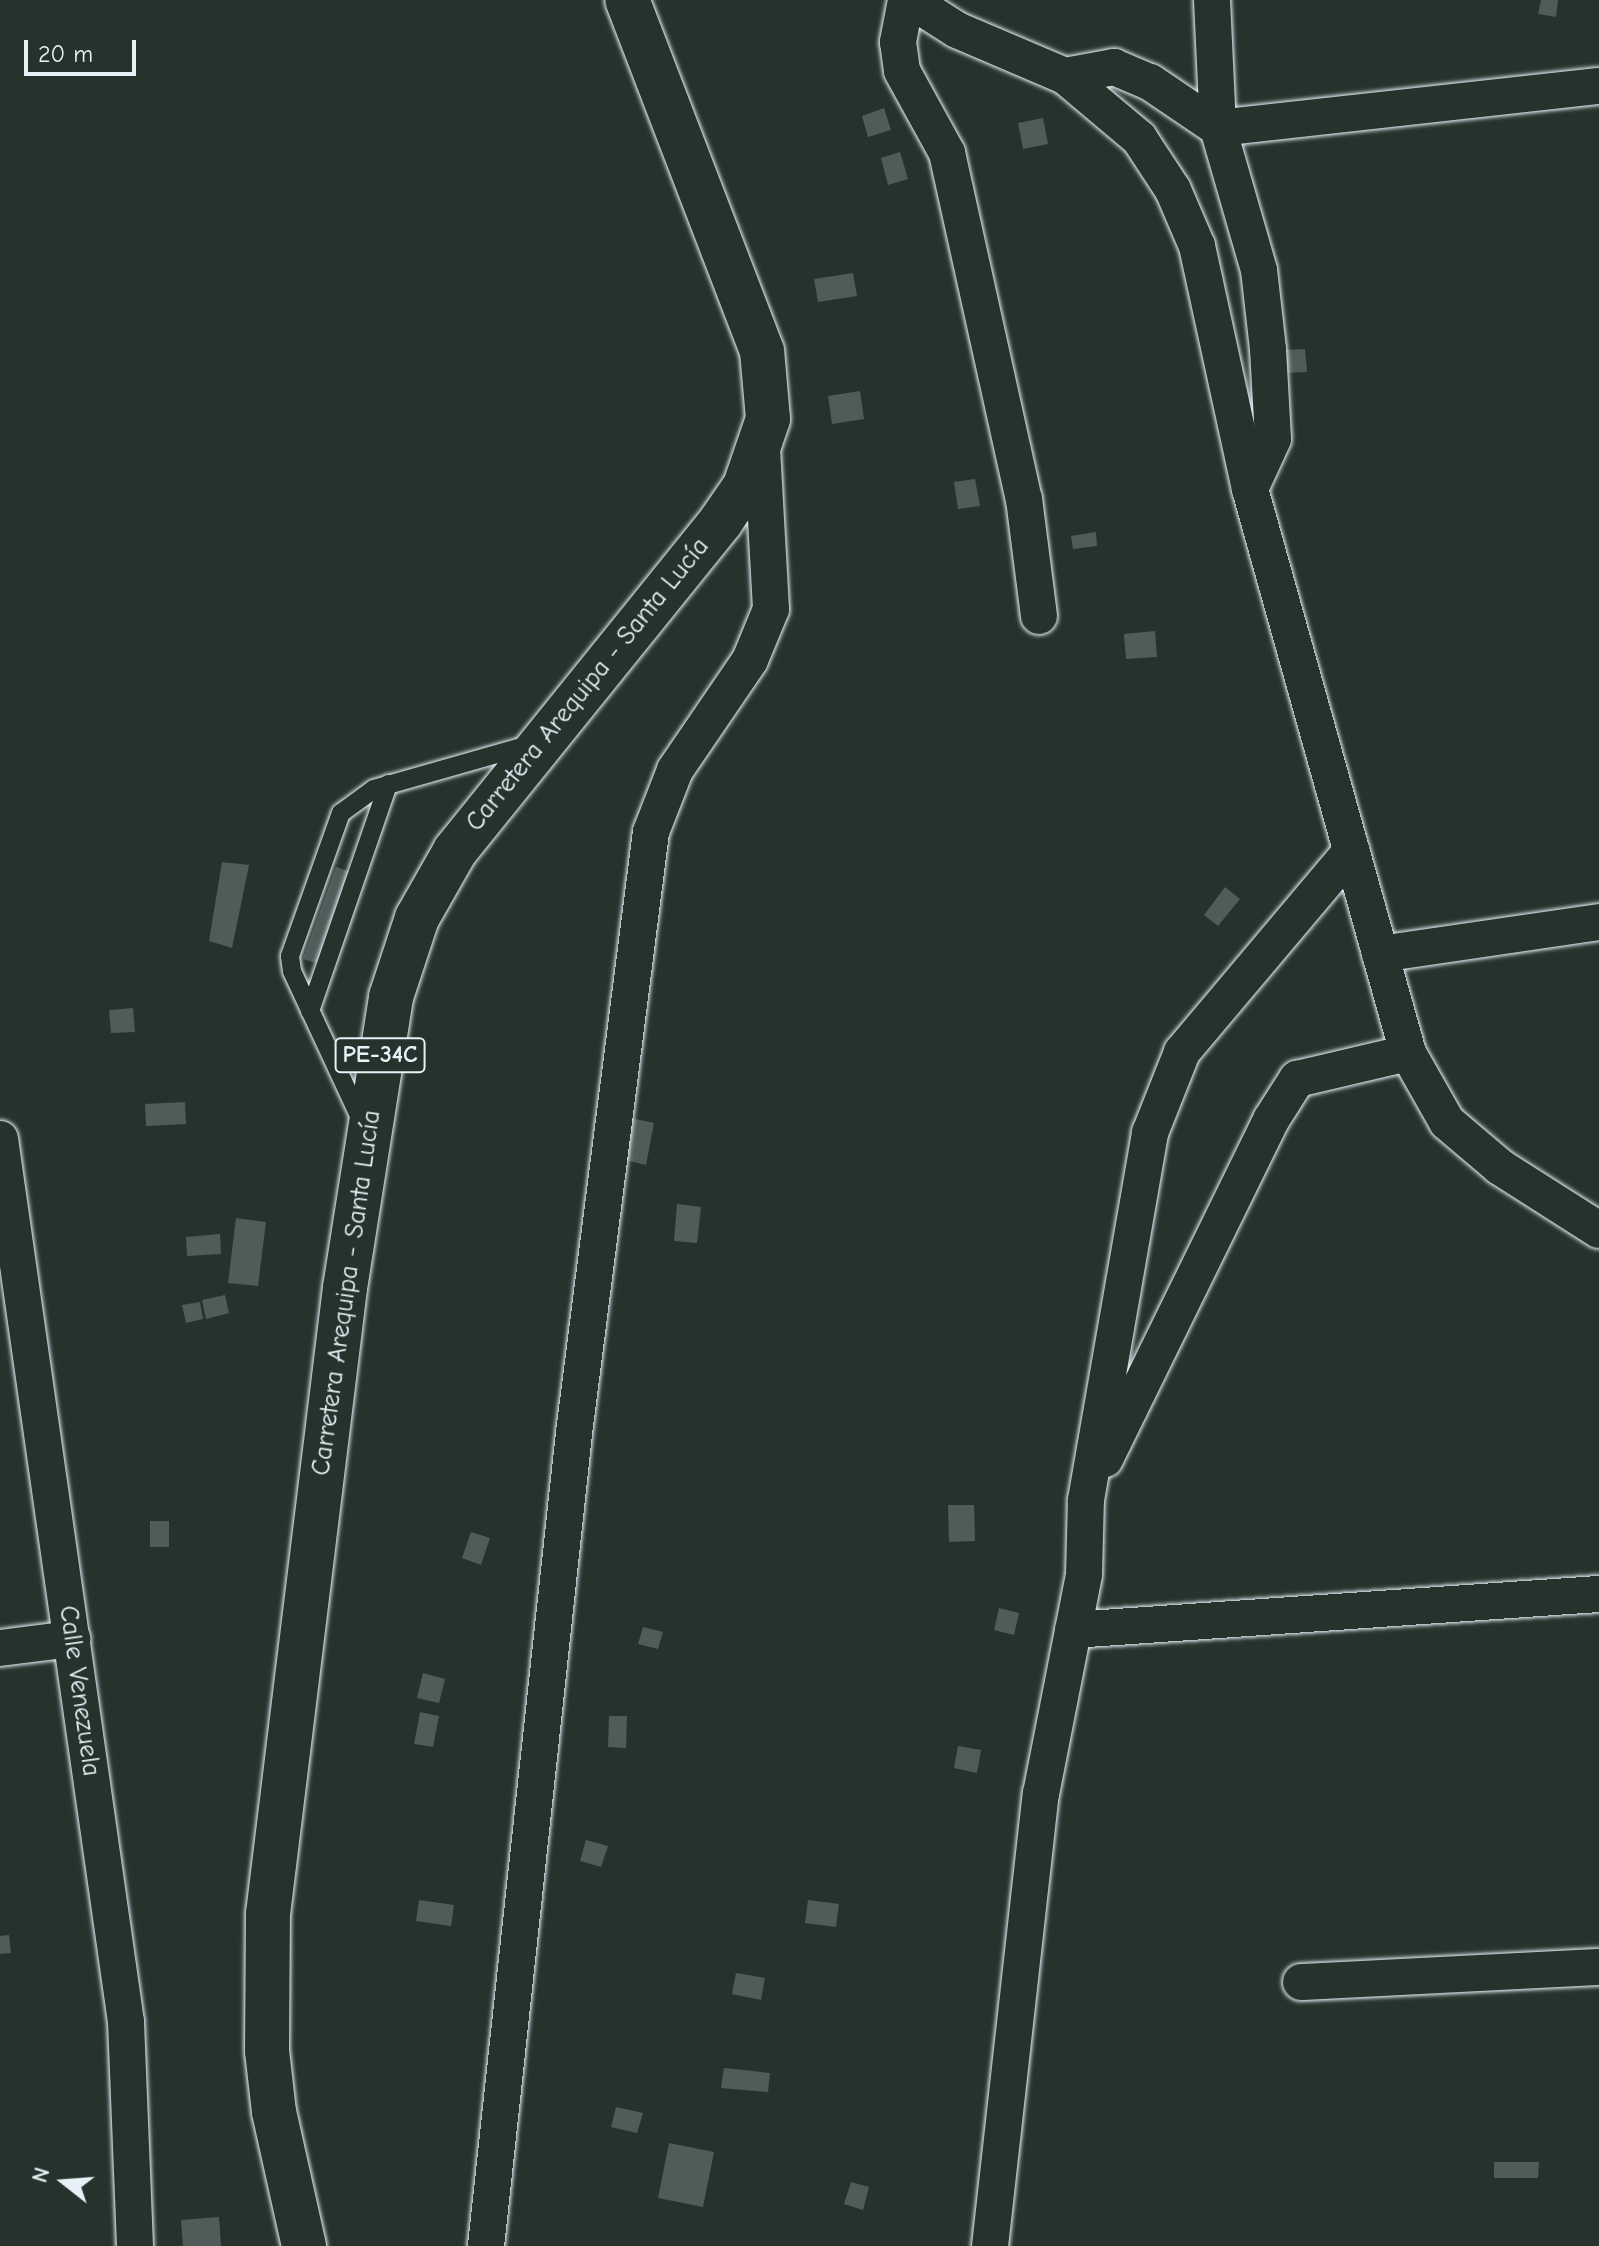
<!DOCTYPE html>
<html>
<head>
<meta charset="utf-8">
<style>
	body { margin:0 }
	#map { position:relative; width:1599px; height:2246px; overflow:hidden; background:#26332d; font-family:"Comic Neue",sans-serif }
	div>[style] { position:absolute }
	.building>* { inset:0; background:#505c59 }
	.roads { filter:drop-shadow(0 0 2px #e8f1f8) drop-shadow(0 0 2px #e8f1f8) }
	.service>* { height:18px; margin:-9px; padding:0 9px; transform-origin:9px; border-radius:9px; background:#26332d }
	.minor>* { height:36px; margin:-18px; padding:0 18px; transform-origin:18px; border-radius:18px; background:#26332d }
	.primary>* { height:44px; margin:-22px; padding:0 22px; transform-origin:22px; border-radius:22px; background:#26332d }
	span { translate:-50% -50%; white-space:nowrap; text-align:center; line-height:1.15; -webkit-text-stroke:8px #26332d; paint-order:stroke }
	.shield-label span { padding:2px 6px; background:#26332d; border:2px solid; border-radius:6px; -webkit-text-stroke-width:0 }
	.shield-label { font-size:24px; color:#e8f1f8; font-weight:700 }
	.street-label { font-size:26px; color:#e8f1f8 }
	.north { position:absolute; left:24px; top:2142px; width:80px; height:80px; -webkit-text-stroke:6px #26332d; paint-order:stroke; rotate:287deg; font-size:22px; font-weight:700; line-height:32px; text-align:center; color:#e8f1f8 }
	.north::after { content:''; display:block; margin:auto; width:28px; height:36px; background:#e8f1f8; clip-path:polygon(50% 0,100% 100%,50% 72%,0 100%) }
	.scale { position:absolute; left:24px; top:40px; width:112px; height:36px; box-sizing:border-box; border:4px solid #e8f1f8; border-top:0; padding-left:10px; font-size:24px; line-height:28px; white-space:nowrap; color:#e8f1f8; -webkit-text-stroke:6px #26332d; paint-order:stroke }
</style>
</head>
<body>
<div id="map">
	<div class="building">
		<i style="clip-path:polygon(1541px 0,1558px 0,1556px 17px,1538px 14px)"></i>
		<i style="clip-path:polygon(884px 108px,891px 130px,868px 137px,862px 116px)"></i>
		<i style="clip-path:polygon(1043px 118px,1048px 144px,1023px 149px,1018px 123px)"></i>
		<i style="clip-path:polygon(900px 152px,908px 179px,888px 185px,881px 158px)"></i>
		<i style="clip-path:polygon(853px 273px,857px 296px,818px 302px,814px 279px)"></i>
		<i style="clip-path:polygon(1305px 349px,1307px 372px,1285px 373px,1284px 350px)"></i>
		<i style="clip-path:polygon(860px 391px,864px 419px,832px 424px,828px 396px)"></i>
		<i style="clip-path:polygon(975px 479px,980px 506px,958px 509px,954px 482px)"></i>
		<i style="clip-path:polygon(1096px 532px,1097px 546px,1073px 549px,1071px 536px)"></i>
		<i style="clip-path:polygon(1155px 631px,1157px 657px,1126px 659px,1124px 634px)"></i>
		<i style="clip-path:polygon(222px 862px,249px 865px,232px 948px,209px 941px)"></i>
		<i style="clip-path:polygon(336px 867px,351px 872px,319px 964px,303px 959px)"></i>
		<i style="clip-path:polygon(1225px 887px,1240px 899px,1218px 926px,1204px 915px)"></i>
		<i style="clip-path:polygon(133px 1008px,135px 1032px,111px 1033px,109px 1010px)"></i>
		<i style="clip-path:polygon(185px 1102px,186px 1124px,146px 1126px,145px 1104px)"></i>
		<i style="clip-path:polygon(630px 1118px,654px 1123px,646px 1165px,621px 1159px)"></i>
		<i style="clip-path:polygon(677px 1204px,701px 1207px,697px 1243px,674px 1241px)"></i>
		<i style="clip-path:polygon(236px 1218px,266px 1222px,258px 1286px,228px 1283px)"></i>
		<i style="clip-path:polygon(220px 1234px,221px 1254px,187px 1256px,186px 1237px)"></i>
		<i style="clip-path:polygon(225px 1295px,229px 1313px,206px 1319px,202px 1300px)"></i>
		<i style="clip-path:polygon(200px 1302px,203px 1319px,186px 1323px,182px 1305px)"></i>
		<i style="clip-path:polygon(948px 1505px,974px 1505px,975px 1541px,949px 1542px)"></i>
		<i style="clip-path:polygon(150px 1521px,169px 1521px,169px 1547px,150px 1547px)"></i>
		<i style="clip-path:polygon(471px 1532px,490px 1538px,481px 1565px,462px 1558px)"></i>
		<i style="clip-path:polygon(999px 1608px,1019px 1613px,1014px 1635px,994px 1630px)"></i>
		<i style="clip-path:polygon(643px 1627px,663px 1632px,658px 1649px,638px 1644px)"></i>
		<i style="clip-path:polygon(423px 1673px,445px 1679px,439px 1703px,417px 1698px)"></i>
		<i style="clip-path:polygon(420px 1712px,439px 1716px,433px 1747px,414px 1744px)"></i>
		<i style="clip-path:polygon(609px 1716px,627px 1716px,626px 1748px,608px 1747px)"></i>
		<i style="clip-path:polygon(958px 1746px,981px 1750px,977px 1773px,954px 1768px)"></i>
		<i style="clip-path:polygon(586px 1840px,608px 1846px,601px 1867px,580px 1861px)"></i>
		<i style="clip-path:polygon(419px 1900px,454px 1905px,451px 1926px,416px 1921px)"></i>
		<i style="clip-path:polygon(808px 1900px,839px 1904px,836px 1927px,805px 1923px)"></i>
		<i style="clip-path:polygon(9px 1935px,11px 1953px,0 1954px,0 1936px)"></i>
		<i style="clip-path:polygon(736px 1973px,765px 1978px,761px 2000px,732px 1994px)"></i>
		<i style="clip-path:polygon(724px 2068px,770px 2073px,768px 2092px,721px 2088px)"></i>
		<i style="clip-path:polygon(616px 2107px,643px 2113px,637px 2133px,611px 2127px)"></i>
		<i style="clip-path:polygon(669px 2143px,714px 2152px,703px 2207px,658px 2198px)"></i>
		<i style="clip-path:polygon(1494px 2162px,1539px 2162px,1538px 2178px,1494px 2178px)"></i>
		<i style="clip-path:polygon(851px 2182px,869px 2187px,863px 2210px,844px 2204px)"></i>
		<i style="clip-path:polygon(219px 2217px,221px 2246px,183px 2246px,181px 2220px)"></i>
	</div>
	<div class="roads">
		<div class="service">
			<i style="left:310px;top:1011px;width:240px;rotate:-71deg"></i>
			<i style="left:362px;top:1122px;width:166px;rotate:-114.9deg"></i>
			<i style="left:292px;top:971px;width:15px;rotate:-98deg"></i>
			<i style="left:290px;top:956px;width:152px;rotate:-70.4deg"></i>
			<i style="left:341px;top:813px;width:41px;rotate:-36deg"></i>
			<i style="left:374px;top:789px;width:164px;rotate:-15.9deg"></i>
		</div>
		<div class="minor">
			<i style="left:906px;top:0;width:43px;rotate:100.8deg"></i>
			<i style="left:898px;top:42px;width:29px;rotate:82deg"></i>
			<i style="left:902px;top:71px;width:94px;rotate:61.2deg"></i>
			<i style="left:947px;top:153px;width:354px;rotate:77.5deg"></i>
			<i style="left:1024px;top:499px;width:118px;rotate:82.7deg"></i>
			<i style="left:910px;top:0;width:56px;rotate:32.6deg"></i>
			<i style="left:957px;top:30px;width:117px;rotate:23.1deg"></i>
			<i style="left:1065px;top:76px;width:97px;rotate:40deg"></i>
			<i style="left:1139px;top:138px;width:62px;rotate:56.8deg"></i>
			<i style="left:1173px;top:190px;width:61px;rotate:66.8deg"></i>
			<i style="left:1197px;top:246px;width:249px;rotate:77.7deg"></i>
			<i style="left:1250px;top:489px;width:586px;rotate:74.35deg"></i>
			<i style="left:1408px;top:1053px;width:79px;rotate:60.5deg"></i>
			<i style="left:1447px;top:1122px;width:70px;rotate:40.3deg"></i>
			<i style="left:1500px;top:1167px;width:117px;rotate:32.5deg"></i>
			<i style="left:1212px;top:0;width:128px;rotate:87.3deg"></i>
			<i style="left:1218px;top:128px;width:148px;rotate:73.9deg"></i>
			<i style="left:1259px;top:270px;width:80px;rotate:83.5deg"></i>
			<i style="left:1268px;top:349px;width:90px;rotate:86.8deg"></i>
			<i style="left:1273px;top:439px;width:55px;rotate:114.7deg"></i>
			<i style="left:1065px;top:76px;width:50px;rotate:-10.4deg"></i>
			<i style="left:1114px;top:67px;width:39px;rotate:23deg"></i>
			<i style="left:1150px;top:82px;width:82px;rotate:34.1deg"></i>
			<i style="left:1218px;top:128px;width:383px;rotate:-6.3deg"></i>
			<i style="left:1380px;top:954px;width:221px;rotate:-8.3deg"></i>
			<i style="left:0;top:1139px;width:892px;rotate:81.88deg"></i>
			<i style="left:126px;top:2022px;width:224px;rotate:87.7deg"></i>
			<i style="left:1105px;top:1459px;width:377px;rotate:-63.9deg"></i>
			<i style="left:1271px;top:1120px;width:49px;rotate:-57.6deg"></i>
			<i style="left:1297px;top:1079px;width:114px;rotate:-13.2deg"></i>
			<i style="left:1073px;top:1630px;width:527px;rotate:-3.92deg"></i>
			<i style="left:0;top:1648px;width:73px;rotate:-7.1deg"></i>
			<i style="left:1301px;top:1982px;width:298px;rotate:-2.9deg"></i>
			<i style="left:486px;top:2246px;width:818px;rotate:-83.82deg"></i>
			<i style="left:574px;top:1433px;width:606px;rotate:-82.7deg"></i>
			<i style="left:651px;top:832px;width:66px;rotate:-68.8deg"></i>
			<i style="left:675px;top:770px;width:133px;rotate:-55.7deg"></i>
			<i style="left:750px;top:660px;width:55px;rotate:-67.6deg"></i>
			<i style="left:771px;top:609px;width:160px;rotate:-93.2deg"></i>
			<i style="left:990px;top:2246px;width:455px;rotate:-83.6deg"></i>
			<i style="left:1041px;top:1794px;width:224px;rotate:-78.9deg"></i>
			<i style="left:1084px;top:1574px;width:74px;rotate:-88.5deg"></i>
			<i style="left:1086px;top:1500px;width:373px;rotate:-80.1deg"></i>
			<i style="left:1150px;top:1133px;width:87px;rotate:-68.4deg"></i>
			<i style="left:1182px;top:1052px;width:263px;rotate:-49.9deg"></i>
		</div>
		<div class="primary">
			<i style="left:304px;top:2246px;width:137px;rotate:-102.6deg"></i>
			<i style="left:274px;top:2112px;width:61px;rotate:-96.5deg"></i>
			<i style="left:267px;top:2051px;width:137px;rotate:-89.6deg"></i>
			<i style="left:268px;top:1914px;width:631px;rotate:-82.99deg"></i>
			<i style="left:345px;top:1288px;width:295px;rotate:-81deg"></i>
			<i style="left:391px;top:997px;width:83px;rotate:-71.8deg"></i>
			<i style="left:417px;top:918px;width:77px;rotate:-60.4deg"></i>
			<i style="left:455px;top:851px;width:424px;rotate:-51.1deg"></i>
			<i style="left:721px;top:521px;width:42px;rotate:-55.6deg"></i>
			<i style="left:745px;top:486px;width:71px;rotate:-71.1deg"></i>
			<i style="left:768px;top:419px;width:68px;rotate:-95deg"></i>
			<i style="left:762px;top:351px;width:376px;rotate:-111deg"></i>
		</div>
	</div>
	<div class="shield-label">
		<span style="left:380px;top:1055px">PE-34C</span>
	</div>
	<div class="street-label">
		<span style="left:588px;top:685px;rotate:-51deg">Carretera Arequipa - Santa Lucía</span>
		<span style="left:347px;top:1293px;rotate:-82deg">Carretera Arequipa - Santa Lucía</span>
		<span style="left:79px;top:1691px;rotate:82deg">Calle Venezuela</span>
	</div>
	<div class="north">N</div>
	<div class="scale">20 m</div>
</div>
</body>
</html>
